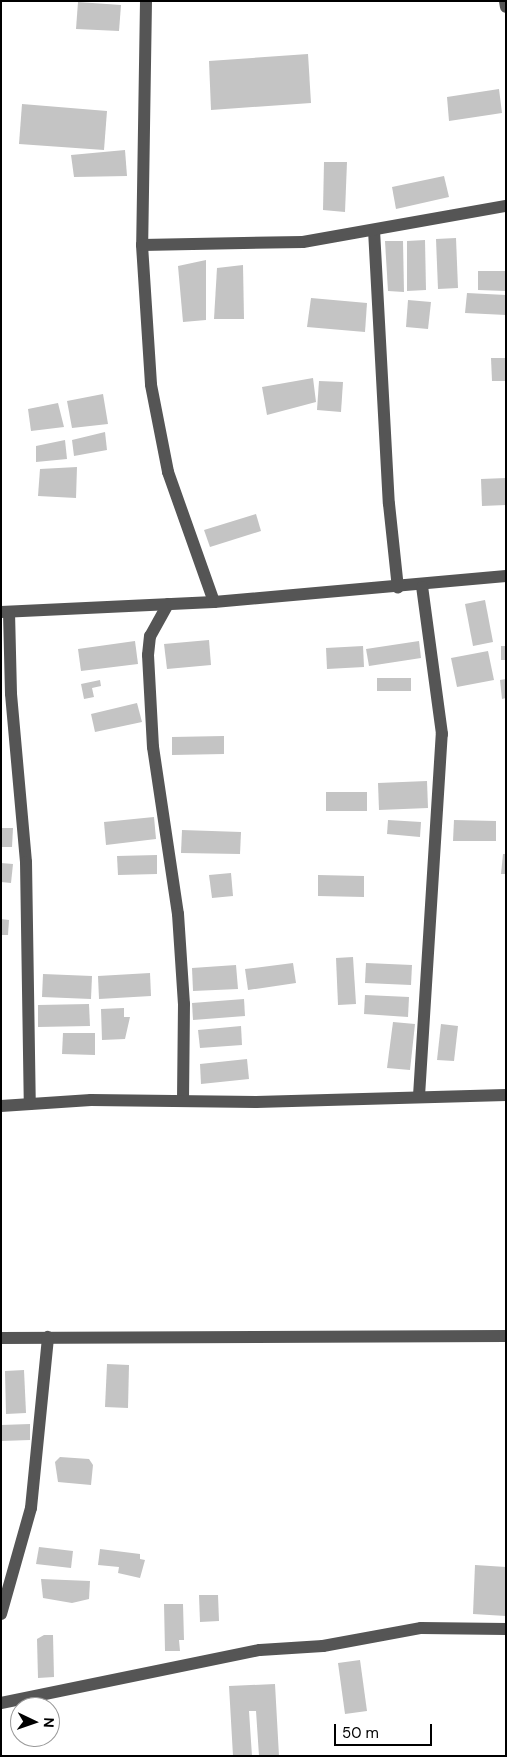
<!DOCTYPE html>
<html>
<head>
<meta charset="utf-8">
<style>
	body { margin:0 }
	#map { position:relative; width:507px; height:1757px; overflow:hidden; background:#fff; font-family:"DM Sans",sans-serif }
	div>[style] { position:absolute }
	.building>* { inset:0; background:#c4c4c4 }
	.minor>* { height:12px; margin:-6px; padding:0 6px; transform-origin:6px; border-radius:6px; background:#555 }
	span { translate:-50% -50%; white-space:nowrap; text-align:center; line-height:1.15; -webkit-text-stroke:4px #fff; paint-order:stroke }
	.frame { position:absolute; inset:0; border:2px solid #000; pointer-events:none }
	.north { position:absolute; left:10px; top:1697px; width:50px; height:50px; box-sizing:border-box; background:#fff; border:1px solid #999; border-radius:50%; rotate:93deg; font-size:14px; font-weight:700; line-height:20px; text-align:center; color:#000 }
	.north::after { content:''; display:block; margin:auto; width:18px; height:22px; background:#000; clip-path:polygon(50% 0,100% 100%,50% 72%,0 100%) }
	.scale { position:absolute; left:334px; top:1724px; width:98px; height:22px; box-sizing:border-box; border:2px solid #000; border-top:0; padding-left:6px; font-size:15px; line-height:18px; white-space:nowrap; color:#000; -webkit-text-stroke:4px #fff; paint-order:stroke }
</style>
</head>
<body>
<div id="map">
	<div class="building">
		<i style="clip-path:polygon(78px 2px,121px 5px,119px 31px,76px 29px)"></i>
		<i style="clip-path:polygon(308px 54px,311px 103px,211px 110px,209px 61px)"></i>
		<i style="clip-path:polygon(499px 89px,502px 113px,449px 121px,447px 97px)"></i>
		<i style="clip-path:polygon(22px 104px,107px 111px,104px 150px,19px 144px)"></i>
		<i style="clip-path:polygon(125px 150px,127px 176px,74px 177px,71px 155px)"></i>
		<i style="clip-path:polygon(324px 162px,347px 162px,345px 212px,323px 210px)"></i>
		<i style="clip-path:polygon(444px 176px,449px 197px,396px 209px,392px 187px)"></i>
		<i style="clip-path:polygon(456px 238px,458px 288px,438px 289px,436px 239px)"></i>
		<i style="clip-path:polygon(425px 240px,426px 290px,407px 291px,407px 241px)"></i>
		<i style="clip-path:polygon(385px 241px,403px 241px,404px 292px,388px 291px)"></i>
		<i style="clip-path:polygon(206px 260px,206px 320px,183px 322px,178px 266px)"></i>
		<i style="clip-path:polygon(243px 265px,244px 319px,214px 319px,217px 268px)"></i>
		<i style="clip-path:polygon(478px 271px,506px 271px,506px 291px,478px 290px)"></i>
		<i style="clip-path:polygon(467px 293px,506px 295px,506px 315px,465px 313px)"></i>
		<i style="clip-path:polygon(311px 298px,367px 303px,365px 332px,307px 327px)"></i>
		<i style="clip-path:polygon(408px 300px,431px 302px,428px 329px,406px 327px)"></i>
		<i style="clip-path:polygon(491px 358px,506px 358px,506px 381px,492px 381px)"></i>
		<i style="clip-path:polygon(313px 378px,316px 402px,267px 415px,262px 387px)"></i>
		<i style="clip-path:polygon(319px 381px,343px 382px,341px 412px,317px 410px)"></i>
		<i style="clip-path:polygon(103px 394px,108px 424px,72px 428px,67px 401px)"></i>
		<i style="clip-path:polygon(58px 403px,64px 427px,31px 431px,28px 409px)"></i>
		<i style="clip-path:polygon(105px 432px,107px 450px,74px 456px,72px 440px)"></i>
		<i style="clip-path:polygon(65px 440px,67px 459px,36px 462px,36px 446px)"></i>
		<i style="clip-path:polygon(77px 467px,76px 498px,38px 496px,40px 469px)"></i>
		<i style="clip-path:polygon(506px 478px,506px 505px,482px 506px,481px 479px)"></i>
		<i style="clip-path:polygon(256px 514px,261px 531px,210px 547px,204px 530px)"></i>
		<i style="clip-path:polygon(485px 600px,493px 642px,473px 646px,465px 604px)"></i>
		<i style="clip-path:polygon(209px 640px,211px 665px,167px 669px,164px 644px)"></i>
		<i style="clip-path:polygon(135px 641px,138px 664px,81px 671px,78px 649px)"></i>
		<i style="clip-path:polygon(419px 641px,421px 658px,369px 666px,366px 649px)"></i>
		<i style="clip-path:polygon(363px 646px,364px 667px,327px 669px,326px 648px)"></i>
		<i style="clip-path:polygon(501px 646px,506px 646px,506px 660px,501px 660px)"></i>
		<i style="clip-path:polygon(488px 651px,494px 680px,457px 687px,451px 658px)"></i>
		<i style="clip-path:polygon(377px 678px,411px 678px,411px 691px,377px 691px)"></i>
		<i style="clip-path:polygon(506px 679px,506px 698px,502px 699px,500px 680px)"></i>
		<i style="clip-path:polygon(100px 680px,101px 686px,92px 688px,94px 697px,84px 699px,81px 684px)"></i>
		<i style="clip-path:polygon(137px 703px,142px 722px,95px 732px,91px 714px)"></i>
		<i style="clip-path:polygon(224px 736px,224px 754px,172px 755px,172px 737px)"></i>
		<i style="clip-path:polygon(427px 781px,428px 808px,379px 810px,378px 783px)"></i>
		<i style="clip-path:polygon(326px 792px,367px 792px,367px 811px,326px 811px)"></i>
		<i style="clip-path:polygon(154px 817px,156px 839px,106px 845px,104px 822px)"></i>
		<i style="clip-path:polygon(388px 820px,421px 822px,420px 837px,387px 834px)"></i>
		<i style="clip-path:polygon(454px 820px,496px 821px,496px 841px,453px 841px)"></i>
		<i style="clip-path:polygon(1px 828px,13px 828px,12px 847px,1px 847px)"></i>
		<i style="clip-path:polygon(182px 830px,241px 832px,240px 854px,181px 853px)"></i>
		<i style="clip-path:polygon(503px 854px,506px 854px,506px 874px,501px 874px)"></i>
		<i style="clip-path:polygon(157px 855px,157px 874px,118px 875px,117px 856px)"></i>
		<i style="clip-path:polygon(1px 863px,13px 864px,11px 883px,1px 882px)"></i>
		<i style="clip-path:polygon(231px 873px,233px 896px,212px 898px,209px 875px)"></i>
		<i style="clip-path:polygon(318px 875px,364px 876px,364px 897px,318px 896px)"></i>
		<i style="clip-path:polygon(1px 919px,9px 920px,8px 935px,1px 935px)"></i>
		<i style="clip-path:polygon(353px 957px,356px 1004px,338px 1005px,336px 958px)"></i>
		<i style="clip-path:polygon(293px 963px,296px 983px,248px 990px,245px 969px)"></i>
		<i style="clip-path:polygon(366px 963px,412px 965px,411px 985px,365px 983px)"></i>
		<i style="clip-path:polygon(236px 965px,238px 989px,193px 991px,192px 968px)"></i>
		<i style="clip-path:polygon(150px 973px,151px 996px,99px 999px,98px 976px)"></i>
		<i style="clip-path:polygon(43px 974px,92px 976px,91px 999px,42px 997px)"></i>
		<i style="clip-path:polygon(365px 995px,409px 997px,408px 1017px,364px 1014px)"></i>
		<i style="clip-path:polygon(244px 999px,245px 1016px,193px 1020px,192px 1003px)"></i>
		<i style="clip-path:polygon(89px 1004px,90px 1026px,38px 1027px,38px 1005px)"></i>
		<i style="clip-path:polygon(124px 1008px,124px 1017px,130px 1017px,125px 1039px,102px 1040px,101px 1009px)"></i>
		<i style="clip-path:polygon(393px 1022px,415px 1024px,410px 1070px,387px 1068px)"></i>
		<i style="clip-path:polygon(441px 1024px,458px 1026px,454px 1061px,437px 1060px)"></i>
		<i style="clip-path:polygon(241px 1026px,242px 1045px,200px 1048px,198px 1030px)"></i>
		<i style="clip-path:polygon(63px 1033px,95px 1033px,95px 1055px,62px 1054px)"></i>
		<i style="clip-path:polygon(247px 1059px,249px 1079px,201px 1084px,200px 1064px)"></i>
		<i style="clip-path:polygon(107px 1364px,129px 1365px,128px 1408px,105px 1407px)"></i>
		<i style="clip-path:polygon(24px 1370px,26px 1413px,6px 1414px,5px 1371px)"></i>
		<i style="clip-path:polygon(30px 1424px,30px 1440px,1px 1441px,1px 1425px)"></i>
		<i style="clip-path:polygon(60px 1457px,89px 1459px,93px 1465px,91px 1485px,58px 1482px,55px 1462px)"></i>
		<i style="clip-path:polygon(39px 1547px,73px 1551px,71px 1568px,36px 1564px)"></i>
		<i style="clip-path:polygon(100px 1549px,140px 1554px,140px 1559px,145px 1560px,140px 1578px,118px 1573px,119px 1567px,98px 1565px)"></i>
		<i style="clip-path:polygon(475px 1565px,506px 1567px,506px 1616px,473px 1614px)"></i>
		<i style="clip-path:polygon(41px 1579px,90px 1581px,89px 1599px,72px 1603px,43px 1598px)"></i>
		<i style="clip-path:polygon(199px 1595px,218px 1595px,219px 1621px,200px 1622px)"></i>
		<i style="clip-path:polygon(164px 1604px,183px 1604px,184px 1640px,179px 1640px,180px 1651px,165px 1651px)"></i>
		<i style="clip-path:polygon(44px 1635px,53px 1635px,54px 1677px,38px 1678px,37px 1639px)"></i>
		<i style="clip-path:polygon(360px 1660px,367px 1711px,345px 1714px,338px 1663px)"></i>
		<i style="clip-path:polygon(275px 1684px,279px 1756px,259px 1756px,256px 1711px,249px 1711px,252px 1756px,233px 1756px,229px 1686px)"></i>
	</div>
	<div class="minor">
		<i style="left:146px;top:1px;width:244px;rotate:90.9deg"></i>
		<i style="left:142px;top:245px;width:140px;rotate:86.3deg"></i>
		<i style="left:151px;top:385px;width:89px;rotate:78.9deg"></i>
		<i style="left:168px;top:472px;width:138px;rotate:70.5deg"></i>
		<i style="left:505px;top:1px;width:6px;rotate:81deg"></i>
		<i style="left:374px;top:230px;width:274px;rotate:86.9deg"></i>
		<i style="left:389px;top:504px;width:84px;rotate:83.9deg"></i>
		<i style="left:142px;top:245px;width:161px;rotate:-1.1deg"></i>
		<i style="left:303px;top:242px;width:206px;rotate:-10.1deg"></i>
		<i style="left:168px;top:604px;width:37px;rotate:119deg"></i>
		<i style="left:150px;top:636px;width:19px;rotate:96deg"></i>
		<i style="left:148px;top:655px;width:92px;rotate:86.9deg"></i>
		<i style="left:153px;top:747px;width:169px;rotate:81.5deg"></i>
		<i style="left:178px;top:914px;width:90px;rotate:86.2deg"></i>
		<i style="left:184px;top:1004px;width:97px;rotate:90.6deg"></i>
		<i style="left:1px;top:612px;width:213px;rotate:-2.7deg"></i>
		<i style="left:214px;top:602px;width:293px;rotate:-5.1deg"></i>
		<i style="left:9px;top:612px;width:82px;rotate:88.6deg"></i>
		<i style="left:11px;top:694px;width:169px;rotate:84.9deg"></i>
		<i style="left:26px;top:862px;width:242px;rotate:89.1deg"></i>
		<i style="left:419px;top:1096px;width:363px;rotate:-86.4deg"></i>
		<i style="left:442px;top:734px;width:148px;rotate:-97.7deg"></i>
		<i style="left:1px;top:1106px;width:90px;rotate:-3.8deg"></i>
		<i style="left:91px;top:1100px;width:165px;rotate:0.7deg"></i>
		<i style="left:256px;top:1102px;width:250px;rotate:-1.6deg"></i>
		<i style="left:1px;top:1338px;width:505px;rotate:-0.23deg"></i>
		<i style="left:1px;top:1614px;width:110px;rotate:-74.2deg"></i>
		<i style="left:31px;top:1508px;width:172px;rotate:-84.3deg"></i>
		<i style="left:1px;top:1703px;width:264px;rotate:-11.6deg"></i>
		<i style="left:260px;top:1650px;width:63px;rotate:-3.6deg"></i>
		<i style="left:323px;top:1646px;width:100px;rotate:-10.4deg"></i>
		<i style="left:421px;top:1628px;width:85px;rotate:0.7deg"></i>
	</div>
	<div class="frame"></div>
	<div class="north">N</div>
	<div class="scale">50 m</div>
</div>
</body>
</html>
